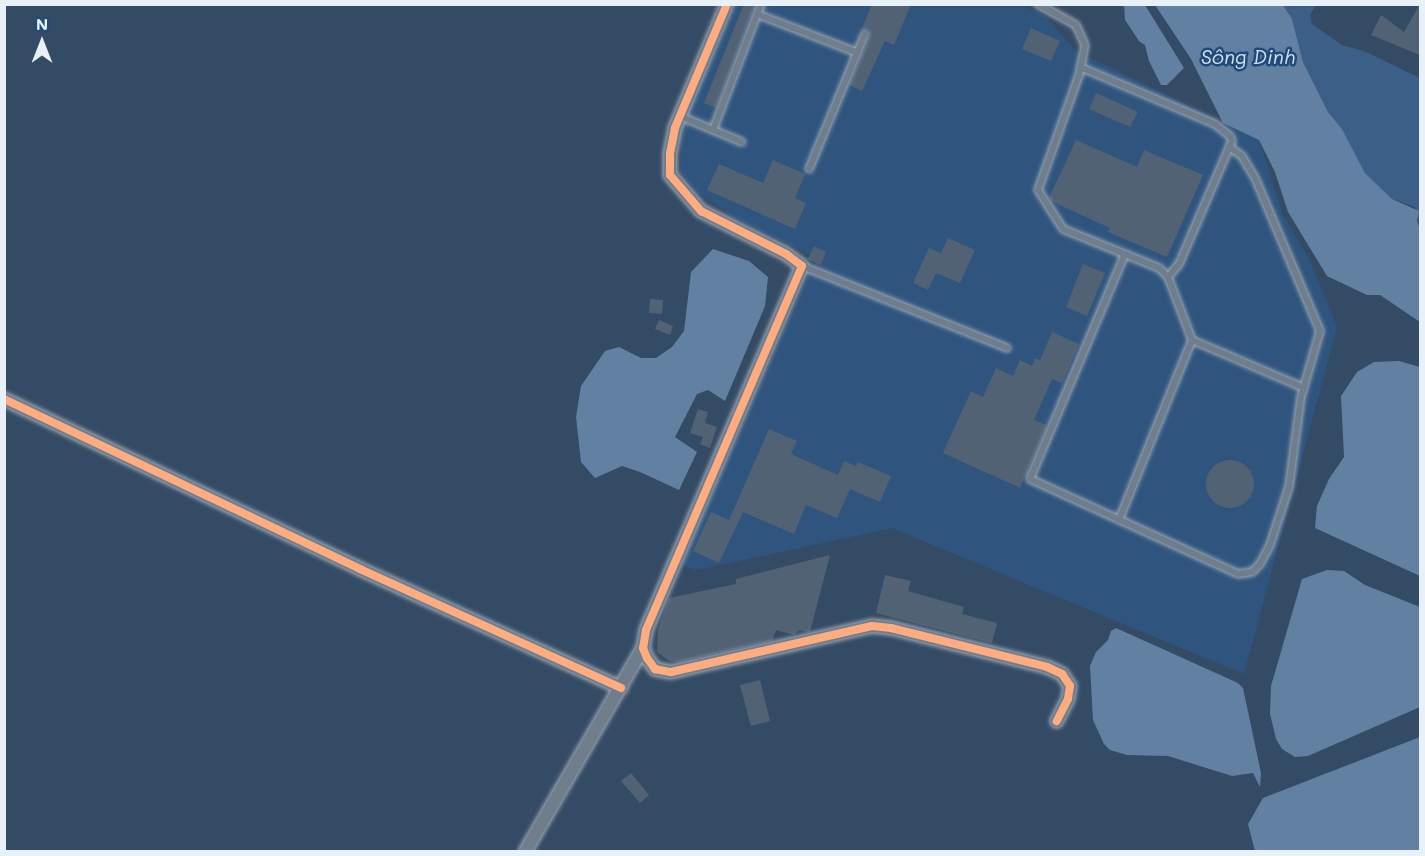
<!DOCTYPE html>
<html>
<head>
<meta charset="utf-8">
<style>
	body { margin:0 }
	#map { position:relative; width:1425px; height:856px; overflow:hidden; background:#344b65; font-family:Mali,sans-serif }
	div>[style] { position:absolute }
	.built>* { inset:0; background:#2f557f }
	.green>* { inset:0; background:#3b5f87 }
	.water>* { inset:0; background:#6280a1 }
	.building>* { inset:0; background:#516275 }
	.round { border-radius:50% }
	.roads { filter:drop-shadow(0 0 2px #9aa6b3) drop-shadow(0 0 2px #9aa6b3) }
	.lane>* { height:6px; margin:-3px; padding:0 3px; transform-origin:3px; border-radius:3px; background:#707e8c }
	.street>* { height:12px; margin:-6px; padding:0 6px; transform-origin:6px; border-radius:6px; background:#707e8c }
	.cycleway>* { height:8px; margin:-4px; padding:0 4px; transform-origin:4px; border-radius:4px; background:#ffac80 }
	span { translate:-50% -50%; white-space:nowrap; text-align:center; line-height:1.15; -webkit-text-stroke:5px #1f4a7a; paint-order:stroke }
	.water-label { font-size:20px; color:#d4e1ec; font-style:italic }
	.frame { position:absolute; inset:0; border:6px solid #e8f1f8; pointer-events:none }
	.north { position:absolute; left:12px; top:12px; width:60px; height:60px; -webkit-text-stroke:4px #1f4a7a; paint-order:stroke; rotate:0deg; font-size:16px; font-weight:700; line-height:24px; text-align:center; color:#e8f1f8 }
	.north::after { content:''; display:block; margin:auto; width:21px; height:27px; background:#e8f1f8; clip-path:polygon(50% 0,100% 100%,50% 72%,0 100%) }
</style>
</head>
<body>
<div id="map">
	<div class="built">
		<i style="clip-path:polygon(1019px 4px,1045px 16px,1076px 51px,1259px 140px,1283px 215px,1310px 260px,1337px 327px,1244px 674px,892px 528px,697px 570px,682px 565px,816px 258px,737px 219px,696px 191px,681px 172px,680px 131px,735px 5px)"></i>
	</div>
	<div class="green">
		<i style="clip-path:polygon(1283px 5px,1316px 5px,1310px 15px,1312px 24px,1342px 45px,1364px 51px,1420px 78px,1420px 229px,1415px 207px,1392px 199px,1365px 173px,1342px 129px,1328px 112px,1303px 62px,1292px 19px)"></i>
	</div>
	<div class="water">
		<i style="clip-path:polygon(1124px 5px,1145px 5px,1184px 68px,1167px 85px,1161px 85px,1149px 61px,1145px 45px,1139px 41px,1125px 20px)"></i>
		<i style="clip-path:polygon(1283px 5px,1292px 19px,1303px 62px,1328px 112px,1342px 129px,1365px 173px,1392px 199px,1419px 211px,1417px 221px,1420px 229px,1420px 322px,1380px 295px,1367px 295px,1327px 276px,1288px 212px,1275px 172px,1259px 140px,1223px 123px,1191px 59px,1155px 5px)"></i>
		<i style="clip-path:polygon(713px 249px,749px 261px,768px 277px,765px 306px,725px 401px,708px 390px,697px 394px,675px 437px,697px 452px,679px 490px,640px 472px,622px 466px,595px 478px,581px 462px,576px 417px,581px 386px,605px 351px,619px 347px,641px 358px,656px 358px,672px 347px,684px 331px,691px 272px)"></i>
		<i style="clip-path:polygon(1399px 361px,1420px 367px,1420px 576px,1315px 528px,1317px 506px,1329px 479px,1344px 457px,1341px 396px,1357px 372px,1374px 362px)"></i>
		<i style="clip-path:polygon(1327px 570px,1344px 571px,1365px 585px,1420px 607px,1420px 707px,1308px 756px,1295px 757px,1282px 749px,1276px 739px,1270px 714px,1271px 686px,1302px 579px)"></i>
		<i style="clip-path:polygon(1116px 628px,1238px 683px,1243px 688px,1261px 773px,1260px 787px,1253px 773px,1232px 776px,1168px 756px,1127px 755px,1110px 750px,1104px 744px,1093px 720px,1090px 666px,1096px 652px,1108px 640px,1111px 631px)"></i>
		<i style="clip-path:polygon(1420px 737px,1420px 851px,1255px 851px,1248px 824px,1263px 798px)"></i>
	</div>
	<div class="building">
		<i style="clip-path:polygon(744px 4px,755px 4px,716px 108px,704px 103px)"></i>
		<i style="clip-path:polygon(872px 4px,911px 4px,894px 45px,885px 41px,862px 91px,849px 85px,870px 36px,868px 29px,861px 31px)"></i>
		<i style="clip-path:polygon(1420px 4px,1420px 55px,1371px 35px,1381px 15px,1404px 32px)"></i>
		<i style="clip-path:polygon(1031px 28px,1060px 41px,1051px 61px,1022px 49px)"></i>
		<i style="clip-path:polygon(1096px 93px,1138px 112px,1130px 127px,1089px 109px)"></i>
		<i style="clip-path:polygon(1076px 140px,1137px 167px,1144px 150px,1203px 175px,1167px 257px,1108px 232px,1110px 228px,1051px 201px,1049px 198px)"></i>
		<i style="clip-path:polygon(773px 160px,805px 174px,795px 198px,806px 203px,795px 229px,707px 190px,719px 164px,763px 183px)"></i>
		<i style="clip-path:polygon(948px 238px,975px 250px,960px 283px,936px 273px,928px 290px,913px 283px,929px 248px,941px 253px)"></i>
		<i style="clip-path:polygon(814px 246px,826px 252px,821px 265px,808px 259px)"></i>
		<i style="clip-path:polygon(1083px 264px,1105px 273px,1087px 316px,1066px 307px)"></i>
		<i style="clip-path:polygon(650px 299px,663px 300px,662px 314px,649px 313px)"></i>
		<i style="clip-path:polygon(659px 320px,673px 326px,670px 335px,655px 329px)"></i>
		<i style="clip-path:polygon(1052px 332px,1079px 344px,1062px 383px,1052px 379px,1034px 420px,1047px 425px,1020px 488px,943px 453px,971px 391px,983px 397px,996px 368px,1013px 376px,1020px 360px,1032px 366px,1035px 358px,1040px 360px)"></i>
		<i style="clip-path:polygon(698px 409px,708px 412px,705px 423px,717px 427px,710px 448px,700px 444px,703px 437px,690px 433px)"></i>
		<i style="clip-path:polygon(769px 429px,797px 441px,791px 454px,838px 475px,844px 461px,856px 466px,858px 462px,891px 476px,880px 502px,850px 489px,837px 518px,806px 505px,794px 534px,743px 512px,719px 563px,693px 551px,711px 512px,729px 520px)"></i>
		<i class="round" style="left:1206px;top:460px;width:48px;height:48px"></i>
		<i style="clip-path:polygon(830px 555px,810px 632px,799px 630px,794px 635px,776px 630px,772px 641px,678px 662px,669px 661px,657px 652px,658px 630px,669px 598px,736px 584px,736px 579px)"></i>
		<i style="clip-path:polygon(885px 575px,911px 581px,908px 591px,964px 607px,962px 614px,997px 623px,992px 643px,876px 613px)"></i>
		<i style="clip-path:polygon(760px 680px,770px 721px,751px 726px,740px 685px)"></i>
		<i style="clip-path:polygon(631px 773px,649px 795px,640px 803px,621px 781px)"></i>
	</div>
	<div class="roads">
		<div class="lane">
			<i style="left:1038px;top:4px;width:43px;rotate:28.9deg"></i>
			<i style="left:1076px;top:25px;width:22px;rotate:66deg"></i>
			<i style="left:1085px;top:45px;width:31px;rotate:101deg"></i>
			<i style="left:1079px;top:75px;width:122px;rotate:109.6deg"></i>
			<i style="left:1038px;top:190px;width:46px;rotate:57.3deg"></i>
			<i style="left:1063px;top:229px;width:104px;rotate:22.1deg"></i>
			<i style="left:1159px;top:268px;width:13px;rotate:45deg"></i>
			<i style="left:1168px;top:277px;width:67px;rotate:69.1deg"></i>
			<i style="left:1192px;top:340px;width:194px;rotate:112.1deg"></i>
			<i style="left:757px;top:14px;width:108px;rotate:21.1deg"></i>
			<i style="left:1080px;top:67px;width:147px;rotate:22.9deg"></i>
			<i style="left:1215px;top:124px;width:19px;rotate:39deg"></i>
			<i style="left:1230px;top:136px;width:5px;rotate:68deg"></i>
			<i style="left:1232px;top:141px;width:134px;rotate:113.3deg"></i>
			<i style="left:1179px;top:264px;width:17px;rotate:130deg"></i>
			<i style="left:680px;top:116px;width:67px;rotate:22.8deg"></i>
			<i style="left:713px;top:130px;width:135px;rotate:-69.1deg"></i>
			<i style="left:809px;top:169px;width:146px;rotate:-67.5deg"></i>
			<i style="left:1125px;top:254px;width:244px;rotate:112.9deg"></i>
			<i style="left:1030px;top:479px;width:229px;rotate:24.5deg"></i>
			<i style="left:1238px;top:574px;width:14px;rotate:-8deg"></i>
			<i style="left:1252px;top:572px;width:11px;rotate:-45deg"></i>
			<i style="left:1260px;top:564px;width:21px;rotate:-62deg"></i>
			<i style="left:1270px;top:545px;width:61px;rotate:-71.9deg"></i>
			<i style="left:1289px;top:487px;width:91px;rotate:-82.4deg"></i>
			<i style="left:1301px;top:397px;width:69px;rotate:-73.9deg"></i>
			<i style="left:1320px;top:331px;width:166px;rotate:-113deg"></i>
			<i style="left:1255px;top:178px;width:26px;rotate:-121deg"></i>
			<i style="left:1242px;top:156px;width:16px;rotate:-145deg"></i>
			<i style="left:802px;top:266px;width:221px;rotate:21.8deg"></i>
			<i style="left:1192px;top:340px;width:122px;rotate:23.2deg"></i>
		</div>
		<div class="street">
			<i style="left:727px;top:4px;width:134px;rotate:112.8deg"></i>
			<i style="left:675px;top:128px;width:25px;rotate:101deg"></i>
			<i style="left:670px;top:153px;width:22px;rotate:90deg"></i>
			<i style="left:670px;top:175px;width:48px;rotate:49.3deg"></i>
			<i style="left:701px;top:211px;width:95px;rotate:26.8deg"></i>
			<i style="left:786px;top:254px;width:20px;rotate:37deg"></i>
			<i style="left:802px;top:266px;width:396px;rotate:113.2deg"></i>
			<i style="left:646px;top:630px;width:18px;rotate:99deg"></i>
			<i style="left:643px;top:648px;width:11px;rotate:68deg"></i>
			<i style="left:647px;top:658px;width:14px;rotate:54deg"></i>
			<i style="left:655px;top:669px;width:16px;rotate:11deg"></i>
			<i style="left:671px;top:672px;width:206px;rotate:-12.9deg"></i>
			<i style="left:872px;top:626px;width:19px;rotate:6deg"></i>
			<i style="left:891px;top:628px;width:161px;rotate:14deg"></i>
			<i style="left:1047px;top:667px;width:17px;rotate:25deg"></i>
			<i style="left:1062px;top:674px;width:14px;rotate:56deg"></i>
			<i style="left:1070px;top:686px;width:13px;rotate:99deg"></i>
			<i style="left:1068px;top:699px;width:25px;rotate:117deg"></i>
			<i style="left:4px;top:399px;width:395px;rotate:25.5deg"></i>
			<i style="left:360px;top:569px;width:287px;rotate:24.5deg"></i>
			<i style="left:525px;top:852px;width:236px;rotate:-60deg"></i>
		</div>
	</div>
	<div class="cycleway">
		<i style="left:727px;top:4px;width:134px;rotate:112.8deg"></i>
		<i style="left:675px;top:128px;width:25px;rotate:101deg"></i>
		<i style="left:670px;top:153px;width:22px;rotate:90deg"></i>
		<i style="left:670px;top:175px;width:48px;rotate:49.3deg"></i>
		<i style="left:701px;top:211px;width:95px;rotate:26.8deg"></i>
		<i style="left:786px;top:254px;width:20px;rotate:37deg"></i>
		<i style="left:802px;top:266px;width:396px;rotate:113.2deg"></i>
		<i style="left:646px;top:630px;width:18px;rotate:99deg"></i>
		<i style="left:643px;top:648px;width:11px;rotate:68deg"></i>
		<i style="left:647px;top:658px;width:14px;rotate:54deg"></i>
		<i style="left:655px;top:669px;width:16px;rotate:11deg"></i>
		<i style="left:671px;top:672px;width:206px;rotate:-12.9deg"></i>
		<i style="left:872px;top:626px;width:19px;rotate:6deg"></i>
		<i style="left:891px;top:628px;width:161px;rotate:14deg"></i>
		<i style="left:1047px;top:667px;width:17px;rotate:25deg"></i>
		<i style="left:1062px;top:674px;width:14px;rotate:56deg"></i>
		<i style="left:1070px;top:686px;width:13px;rotate:99deg"></i>
		<i style="left:1068px;top:699px;width:25px;rotate:117deg"></i>
		<i style="left:4px;top:399px;width:395px;rotate:25.5deg"></i>
		<i style="left:360px;top:569px;width:287px;rotate:24.5deg"></i>
	</div>
	<div class="water-label">
		<span style="left:1248px;top:56px">Sông Dinh</span>
	</div>
	<div class="frame"></div>
	<div class="north">N</div>
</div>
</body>
</html>
